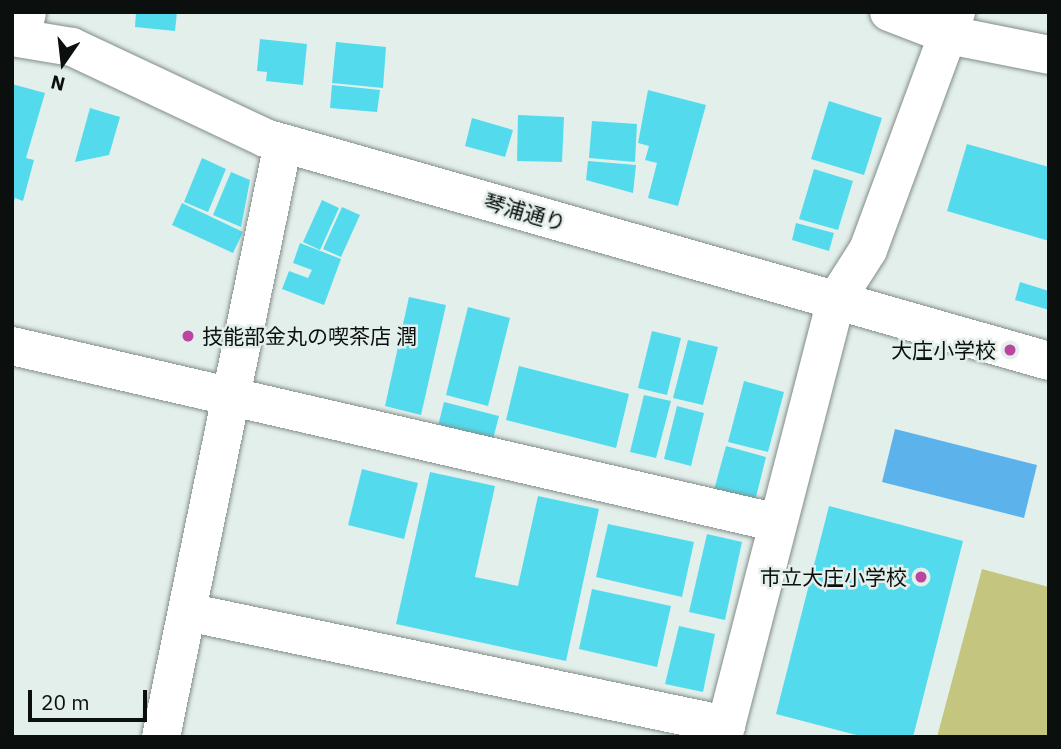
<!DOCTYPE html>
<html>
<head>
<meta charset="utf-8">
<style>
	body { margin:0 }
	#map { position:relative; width:1061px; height:749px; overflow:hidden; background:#e3efeb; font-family:"IBM Plex Sans","Noto Sans JP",sans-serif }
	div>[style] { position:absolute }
	.green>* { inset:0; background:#c4c67f }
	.water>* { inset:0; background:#5cb3ec }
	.building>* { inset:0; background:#53dbed }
	.roads { filter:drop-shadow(0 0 2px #828d8a) drop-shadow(0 0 2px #828d8a) }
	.minor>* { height:38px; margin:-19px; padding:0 19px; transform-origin:19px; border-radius:19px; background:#fff }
	.tertiary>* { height:38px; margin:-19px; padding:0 19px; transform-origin:19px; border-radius:19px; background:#fff }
	.dots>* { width:19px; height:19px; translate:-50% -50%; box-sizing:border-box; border:4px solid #e3efeb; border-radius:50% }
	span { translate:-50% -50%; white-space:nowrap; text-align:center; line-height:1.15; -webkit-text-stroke:5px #e3efeb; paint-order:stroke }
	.street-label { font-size:21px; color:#0b0f0e }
	.poi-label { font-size:21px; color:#0b0f0e }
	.left { translate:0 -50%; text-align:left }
	.right { translate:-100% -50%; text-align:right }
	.frame { position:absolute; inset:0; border:14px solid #0b0f0e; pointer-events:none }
	.north { position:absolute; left:28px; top:28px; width:70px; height:70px; -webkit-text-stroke:5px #e3efeb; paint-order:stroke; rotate:194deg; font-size:19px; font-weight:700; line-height:28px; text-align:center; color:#0b0f0e }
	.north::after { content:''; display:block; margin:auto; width:24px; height:32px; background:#0b0f0e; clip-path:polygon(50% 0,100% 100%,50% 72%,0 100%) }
	.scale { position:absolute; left:28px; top:690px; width:119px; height:32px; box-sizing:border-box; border:4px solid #0b0f0e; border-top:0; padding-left:9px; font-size:21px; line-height:24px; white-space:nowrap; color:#0b0f0e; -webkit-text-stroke:5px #e3efeb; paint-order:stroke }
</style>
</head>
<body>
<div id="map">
	<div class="green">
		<i style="clip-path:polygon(982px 569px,1049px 587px,1049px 737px,937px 737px)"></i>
	</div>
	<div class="water">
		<i style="clip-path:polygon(895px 429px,1037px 465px,1024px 518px,882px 482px)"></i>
	</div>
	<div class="building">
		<i style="clip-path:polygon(136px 12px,177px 12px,175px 31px,135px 27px)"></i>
		<i style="clip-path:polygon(260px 39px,307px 44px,303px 85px,266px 81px,267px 72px,257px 71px)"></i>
		<i style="clip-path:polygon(336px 42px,386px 47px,383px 88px,332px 83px)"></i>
		<i style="clip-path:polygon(12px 84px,45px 93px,26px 158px,34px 160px,23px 201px,15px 198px,13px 205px)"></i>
		<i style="clip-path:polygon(332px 85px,380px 90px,377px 112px,330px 108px)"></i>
		<i style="clip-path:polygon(648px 90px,706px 105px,678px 206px,648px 198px,657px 163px,645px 160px,649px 146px,638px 143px)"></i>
		<i style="clip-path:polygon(829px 101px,882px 118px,864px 175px,811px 159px)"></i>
		<i style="clip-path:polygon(90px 108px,120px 117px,109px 155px,75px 162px)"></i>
		<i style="clip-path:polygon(518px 115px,564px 117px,562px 162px,517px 161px)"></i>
		<i style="clip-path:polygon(472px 118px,513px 130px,505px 157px,465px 146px)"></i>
		<i style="clip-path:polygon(592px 121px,637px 124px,635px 162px,589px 158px)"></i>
		<i style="clip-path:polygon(967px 144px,1049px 167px,1049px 241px,947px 211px)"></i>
		<i style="clip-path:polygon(202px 158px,226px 169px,208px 212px,184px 202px)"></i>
		<i style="clip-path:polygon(588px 161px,636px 165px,633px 193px,586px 180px)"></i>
		<i style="clip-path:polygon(814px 169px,853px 181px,838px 230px,799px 219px)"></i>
		<i style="clip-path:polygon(231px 172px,250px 180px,241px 227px,213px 215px)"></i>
		<i style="clip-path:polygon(322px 200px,339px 208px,320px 250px,303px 242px)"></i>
		<i style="clip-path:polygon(182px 203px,243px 232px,233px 253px,172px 225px)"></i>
		<i style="clip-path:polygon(342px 207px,360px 215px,341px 257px,323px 249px)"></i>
		<i style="clip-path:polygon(796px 223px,834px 233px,829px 251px,792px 240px)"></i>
		<i style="clip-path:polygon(300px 243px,341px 259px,324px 305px,282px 289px,289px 271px,308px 278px,312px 270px,293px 263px)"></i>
		<i style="clip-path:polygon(1020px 282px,1049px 291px,1049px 310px,1015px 300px)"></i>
		<i style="clip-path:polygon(409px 297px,446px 305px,421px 415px,385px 406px)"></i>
		<i style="clip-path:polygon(468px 307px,510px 318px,488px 406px,446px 395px)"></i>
		<i style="clip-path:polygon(652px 331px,681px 338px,667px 395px,638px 388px)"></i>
		<i style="clip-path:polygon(688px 340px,718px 347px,703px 405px,673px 398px)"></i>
		<i style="clip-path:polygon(519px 366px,629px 394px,616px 448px,506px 420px)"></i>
		<i style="clip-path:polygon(744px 381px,784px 392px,768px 452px,728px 442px)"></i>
		<i style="clip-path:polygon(644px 395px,671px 401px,656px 458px,630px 452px)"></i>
		<i style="clip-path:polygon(444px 402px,499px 416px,493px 439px,438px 426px)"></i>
		<i style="clip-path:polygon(677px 406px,704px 413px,691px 466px,664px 459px)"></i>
		<i style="clip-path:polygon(726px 446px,766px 457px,755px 501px,714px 490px)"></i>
		<i style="clip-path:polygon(362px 469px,418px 483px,404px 539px,348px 525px)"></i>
		<i style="clip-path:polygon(430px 472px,495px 486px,475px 577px,518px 586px,538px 496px,599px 509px,566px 661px,396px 624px)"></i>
		<i style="clip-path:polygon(829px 506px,963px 541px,913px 737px,864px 737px,776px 714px)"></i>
		<i style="clip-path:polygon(608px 524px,694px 542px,682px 597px,596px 577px)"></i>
		<i style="clip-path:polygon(707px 534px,742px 542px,725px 620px,689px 612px)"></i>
		<i style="clip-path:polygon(592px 589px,671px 606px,657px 667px,579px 649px)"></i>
		<i style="clip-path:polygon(679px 626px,715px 634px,703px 692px,665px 684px)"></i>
	</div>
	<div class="roads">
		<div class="minor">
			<i style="left:889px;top:12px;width:64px;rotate:21deg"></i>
			<i style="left:949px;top:35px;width:102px;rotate:11.3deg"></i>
			<i style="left:21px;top:38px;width:27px;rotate:-77deg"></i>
			<i style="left:12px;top:346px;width:786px;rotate:13.01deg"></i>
			<i style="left:187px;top:612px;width:551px;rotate:11.84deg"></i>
			<i style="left:161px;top:737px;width:606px;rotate:-78.39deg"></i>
			<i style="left:723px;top:737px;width:451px;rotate:-75.5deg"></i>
			<i style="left:836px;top:300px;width:59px;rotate:-57.4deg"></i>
			<i style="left:868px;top:250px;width:254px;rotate:-69.7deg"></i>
		</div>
		<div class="tertiary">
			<i style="left:12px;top:37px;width:61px;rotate:9.5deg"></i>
			<i style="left:72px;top:47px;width:213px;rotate:25.2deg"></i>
			<i style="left:265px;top:138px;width:815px;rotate:15.88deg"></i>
		</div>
	</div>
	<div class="dots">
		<i style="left:188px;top:336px;background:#ba46a0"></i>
		<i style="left:1010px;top:350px;background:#ba46a0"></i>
		<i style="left:921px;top:577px;background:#ba46a0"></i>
	</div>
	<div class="street-label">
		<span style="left:525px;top:212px;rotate:16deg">琴浦通り</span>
	</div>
	<div class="poi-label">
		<span class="left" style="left:202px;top:336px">技能部金丸の喫茶店 潤</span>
		<span class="right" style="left:996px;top:350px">大庄小学校</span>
		<span class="right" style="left:907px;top:577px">市立大庄小学校</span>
	</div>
	<div class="frame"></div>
	<div class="north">N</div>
	<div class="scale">20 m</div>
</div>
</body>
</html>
